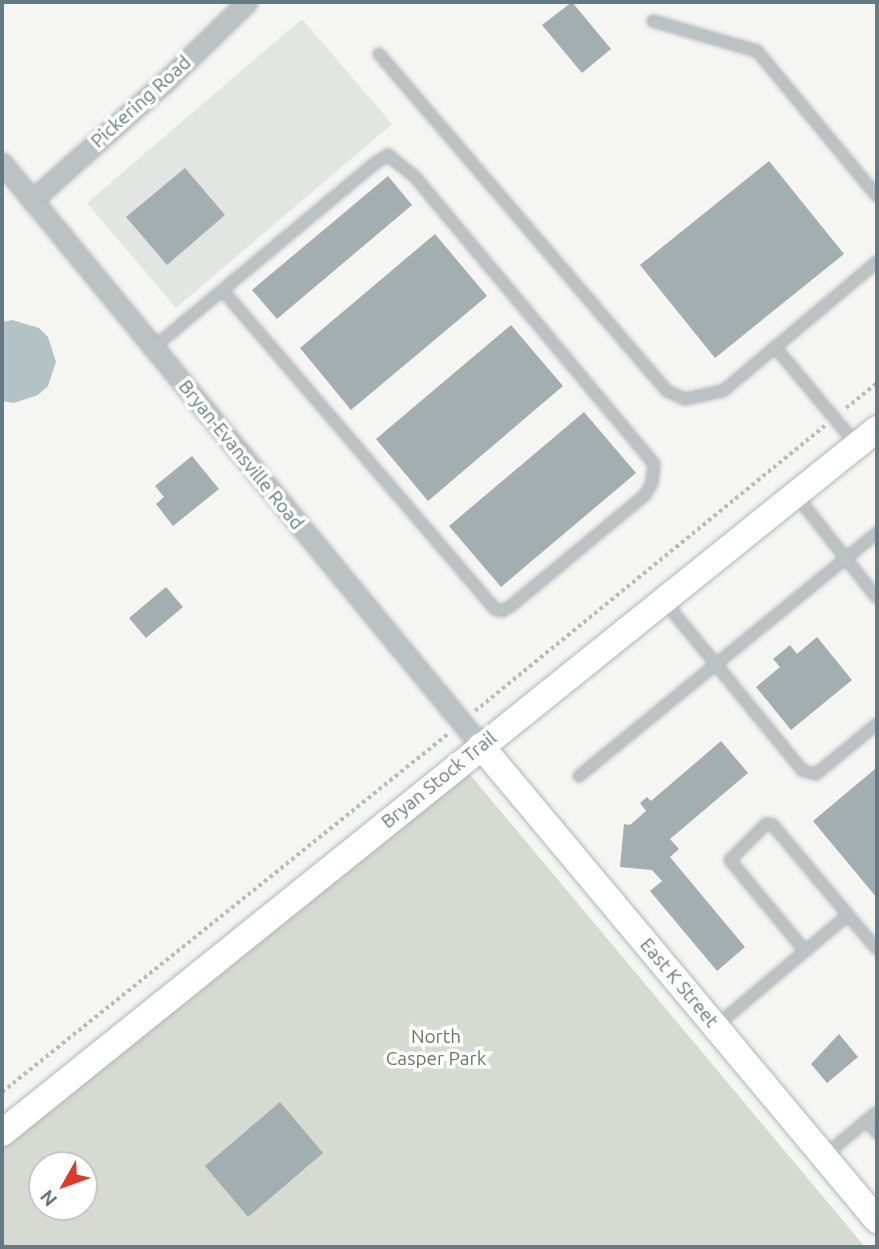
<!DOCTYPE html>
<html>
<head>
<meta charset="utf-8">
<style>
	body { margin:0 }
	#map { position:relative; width:879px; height:1249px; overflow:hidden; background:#f5f5f2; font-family:Ubuntu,sans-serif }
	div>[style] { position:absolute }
	.built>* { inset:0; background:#e3e5e3 }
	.green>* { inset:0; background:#d6dad1 }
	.water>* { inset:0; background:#b3c3c5 }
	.building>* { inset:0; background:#a3aeb1 }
	.path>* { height:3.5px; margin-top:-1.75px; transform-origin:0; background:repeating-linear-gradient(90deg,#b7bbbc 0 3.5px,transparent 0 7px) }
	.roads { filter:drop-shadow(0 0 2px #afb6b9) drop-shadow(0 0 2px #afb6b9) }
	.lane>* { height:10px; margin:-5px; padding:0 5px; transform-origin:5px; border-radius:5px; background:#bcc2c4 }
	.street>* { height:19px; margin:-9.5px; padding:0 9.5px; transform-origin:9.5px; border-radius:9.5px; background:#bcc2c4 }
	.secondary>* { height:26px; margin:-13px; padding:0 13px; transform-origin:13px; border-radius:13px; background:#fff }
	span { translate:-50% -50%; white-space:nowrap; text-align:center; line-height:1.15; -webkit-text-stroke:7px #fff; paint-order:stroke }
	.street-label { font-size:19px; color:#657982 }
	.park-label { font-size:19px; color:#6b7964 }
	.frame { position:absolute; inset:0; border:4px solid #657982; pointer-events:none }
	.north { position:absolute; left:28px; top:1151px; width:70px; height:70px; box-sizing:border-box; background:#fff; border:2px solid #c1c9cd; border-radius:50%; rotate:230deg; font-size:19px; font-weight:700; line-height:28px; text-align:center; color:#657982 }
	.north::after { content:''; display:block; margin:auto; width:24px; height:32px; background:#dd3b2a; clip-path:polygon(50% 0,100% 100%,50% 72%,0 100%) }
</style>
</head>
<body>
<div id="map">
	<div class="built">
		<i style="clip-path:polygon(302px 19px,392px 124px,176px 308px,87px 203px)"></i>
	</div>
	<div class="green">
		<i style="clip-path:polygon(evenodd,462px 765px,865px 1247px,2px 1247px,2px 1149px,462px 765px,42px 1165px,84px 1165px,84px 1207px,42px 1207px,42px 1165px)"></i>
	</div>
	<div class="water">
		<i style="clip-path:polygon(12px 320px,39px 328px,48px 337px,56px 362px,48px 386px,38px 395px,14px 403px,2px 401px,2px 322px)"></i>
	</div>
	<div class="building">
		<i style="clip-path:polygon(572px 2px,611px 49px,582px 73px,542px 25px)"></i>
		<i style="clip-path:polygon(769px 161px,844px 254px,715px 358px,640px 265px)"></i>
		<i style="clip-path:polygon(185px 168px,225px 215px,167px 265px,126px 217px)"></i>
		<i style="clip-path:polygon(388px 176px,412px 205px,277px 319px,252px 290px)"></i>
		<i style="clip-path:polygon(435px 234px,487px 296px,351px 410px,300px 348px)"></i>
		<i style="clip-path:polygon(511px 325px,563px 386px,428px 501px,376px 439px)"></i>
		<i style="clip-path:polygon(584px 412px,636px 473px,501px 587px,449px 526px)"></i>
		<i style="clip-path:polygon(192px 456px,219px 489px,173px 526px,156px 504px,164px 497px,155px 486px)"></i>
		<i style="clip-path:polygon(166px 587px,183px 607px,146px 638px,129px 618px)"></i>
		<i style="clip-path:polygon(817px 637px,852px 680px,791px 730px,756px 687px,780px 667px,773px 659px,790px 645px,797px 654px)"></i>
		<i style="clip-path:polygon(721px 741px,748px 773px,670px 839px,679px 849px,670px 857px,745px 947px,717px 971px,650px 891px,662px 881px,652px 870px,620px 867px,624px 824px,630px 825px,646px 811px,640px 803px,647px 797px,651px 801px)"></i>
		<i style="clip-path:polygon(875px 769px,877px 772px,877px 898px,813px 821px)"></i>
		<i style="clip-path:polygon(839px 1034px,858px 1057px,827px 1083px,811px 1064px)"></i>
		<i style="clip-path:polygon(280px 1102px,323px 1153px,248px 1217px,205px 1166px)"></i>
	</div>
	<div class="path">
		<i style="left:846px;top:408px;width:40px;rotate:-39deg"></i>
		<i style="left:475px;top:711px;width:451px;rotate:-39.2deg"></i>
		<i style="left:2px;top:1092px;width:572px;rotate:-38.75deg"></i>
	</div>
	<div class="roads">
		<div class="lane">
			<i style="left:653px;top:21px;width:108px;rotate:16.1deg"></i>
			<i style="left:757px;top:51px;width:188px;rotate:50.4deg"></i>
			<i style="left:379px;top:54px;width:443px;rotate:49.5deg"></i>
			<i style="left:667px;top:391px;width:20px;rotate:24deg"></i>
			<i style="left:685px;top:399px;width:39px;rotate:-12deg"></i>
			<i style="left:723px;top:391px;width:201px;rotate:-40deg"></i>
			<i style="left:775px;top:347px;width:128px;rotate:50.1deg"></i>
			<i style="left:153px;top:348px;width:288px;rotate:-39.8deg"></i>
			<i style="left:374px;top:164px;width:17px;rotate:-33deg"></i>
			<i style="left:388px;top:155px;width:35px;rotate:39deg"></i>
			<i style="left:415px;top:177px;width:373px;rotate:50.2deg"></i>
			<i style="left:654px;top:464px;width:19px;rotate:96deg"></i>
			<i style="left:652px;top:483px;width:14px;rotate:120deg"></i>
			<i style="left:645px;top:495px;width:174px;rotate:140.4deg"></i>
			<i style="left:511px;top:606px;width:10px;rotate:151deg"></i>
			<i style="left:502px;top:611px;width:7px;rotate:-164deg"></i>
			<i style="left:495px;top:609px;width:419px;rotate:-130.5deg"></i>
			<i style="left:796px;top:495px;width:131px;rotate:51.8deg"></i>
			<i style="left:665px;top:602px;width:218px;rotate:50.8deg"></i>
			<i style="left:803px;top:771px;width:13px;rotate:13deg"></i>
			<i style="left:816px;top:774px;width:79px;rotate:-39.3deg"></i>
			<i style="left:579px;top:776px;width:385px;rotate:-39.2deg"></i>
			<i style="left:805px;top:951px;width:118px;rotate:-129.5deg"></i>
			<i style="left:730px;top:860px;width:51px;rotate:-45deg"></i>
			<i style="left:766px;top:824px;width:6px"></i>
			<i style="left:772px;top:824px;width:119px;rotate:50.1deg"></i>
			<i style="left:716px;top:1026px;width:172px;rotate:-40.1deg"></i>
			<i style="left:848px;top:915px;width:45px;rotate:49.5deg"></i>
			<i style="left:867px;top:1121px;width:16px;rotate:50deg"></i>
			<i style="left:824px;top:1156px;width:69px;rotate:-39.7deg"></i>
		</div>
		<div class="street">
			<i style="left:2px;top:163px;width:755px;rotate:50.59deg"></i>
			<i style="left:32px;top:200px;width:179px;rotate:-41.6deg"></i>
			<i style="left:166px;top:81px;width:113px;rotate:-44.3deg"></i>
		</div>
		<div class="secondary">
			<i style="left:481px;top:746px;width:618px;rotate:50.12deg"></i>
			<i style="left:2px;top:1133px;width:1123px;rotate:-38.82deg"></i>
		</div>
	</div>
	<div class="street-label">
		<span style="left:141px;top:102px;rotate:-42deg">Pickering Road</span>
		<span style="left:241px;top:455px;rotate:51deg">Bryan-Evansville Road</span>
		<span style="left:439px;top:780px;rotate:-39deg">Bryan Stock Trail</span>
		<span style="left:679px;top:983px;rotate:50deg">East K Street</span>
	</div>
	<div class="park-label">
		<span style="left:436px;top:1048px">North<br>Casper Park</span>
	</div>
	<div class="frame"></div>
	<div class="north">N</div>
</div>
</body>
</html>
